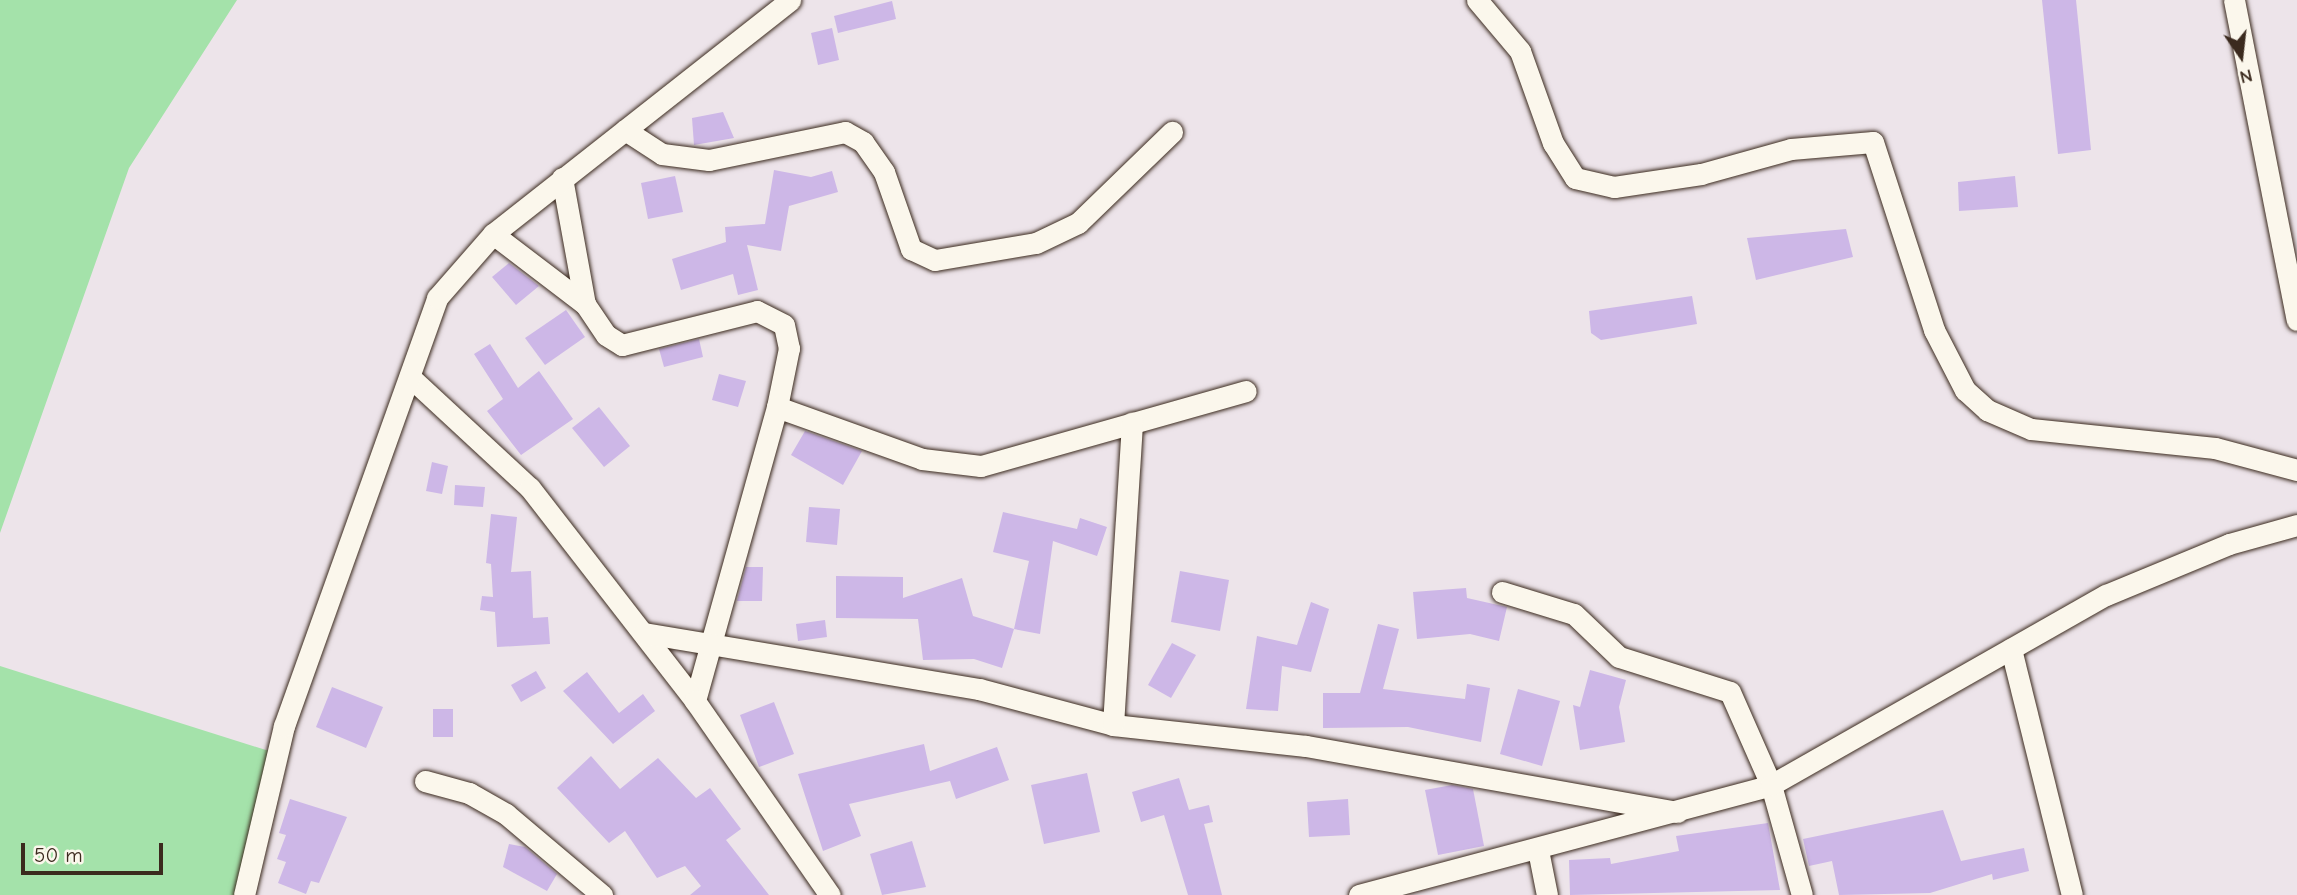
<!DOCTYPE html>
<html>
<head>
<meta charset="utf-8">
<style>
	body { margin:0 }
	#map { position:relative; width:2297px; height:895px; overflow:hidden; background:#ede4ea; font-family:"Comic Neue",sans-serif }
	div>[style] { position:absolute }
	.green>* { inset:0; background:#a4e2aa }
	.building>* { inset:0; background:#cdb7e7 }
	.roads { filter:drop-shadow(0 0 2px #3b2a1e) drop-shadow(0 0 2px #3b2a1e) }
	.minor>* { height:21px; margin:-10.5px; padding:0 10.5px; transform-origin:10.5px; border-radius:10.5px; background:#fbf7ec }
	span { translate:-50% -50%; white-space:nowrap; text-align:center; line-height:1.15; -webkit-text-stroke:5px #fbf7ec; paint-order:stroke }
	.north { position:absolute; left:2206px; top:21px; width:70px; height:70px; -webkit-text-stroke:5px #fbf7ec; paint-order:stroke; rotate:166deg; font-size:19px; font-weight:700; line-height:28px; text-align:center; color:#3b2a1e }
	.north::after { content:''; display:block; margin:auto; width:24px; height:32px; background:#3b2a1e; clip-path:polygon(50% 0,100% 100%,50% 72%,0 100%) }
	.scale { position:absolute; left:21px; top:843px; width:142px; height:32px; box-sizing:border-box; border:4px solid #3b2a1e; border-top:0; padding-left:9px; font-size:21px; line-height:24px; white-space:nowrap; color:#3b2a1e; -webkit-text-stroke:5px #fbf7ec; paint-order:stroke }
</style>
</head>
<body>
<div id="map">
	<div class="green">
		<i style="clip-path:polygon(0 0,237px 0,129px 168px,0 533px)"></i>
		<i style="clip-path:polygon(0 666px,288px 757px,248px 895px,0 895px)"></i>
	</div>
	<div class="building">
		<i style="clip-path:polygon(2042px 0,2076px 0,2091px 150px,2058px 154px)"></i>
		<i style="clip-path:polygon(892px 1px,896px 19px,838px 33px,834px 16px)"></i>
		<i style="clip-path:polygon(832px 28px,839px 60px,818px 65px,811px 33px)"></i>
		<i style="clip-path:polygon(723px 112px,734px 138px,694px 145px,692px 118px)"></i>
		<i style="clip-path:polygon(774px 170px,811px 177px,832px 171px,838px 192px,789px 206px,781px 251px,747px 245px,758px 290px,738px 295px,733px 274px,681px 290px,672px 259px,726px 242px,725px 227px,765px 224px)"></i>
		<i style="clip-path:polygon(675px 176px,683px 212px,648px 219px,641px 183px)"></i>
		<i style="clip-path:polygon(2015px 176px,2018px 207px,1959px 211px,1958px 182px)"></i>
		<i style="clip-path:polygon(1846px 229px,1853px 257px,1756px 280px,1747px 238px)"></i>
		<i style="clip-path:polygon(509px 263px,539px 286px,516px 305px,492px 277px)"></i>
		<i style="clip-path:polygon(1692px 296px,1697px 324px,1601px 340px,1591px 333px,1589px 311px)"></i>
		<i style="clip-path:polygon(566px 310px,585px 337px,545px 365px,525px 338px)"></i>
		<i style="clip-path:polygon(699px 339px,703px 357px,664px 367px,659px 349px)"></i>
		<i style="clip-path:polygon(490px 344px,518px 388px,539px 371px,573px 419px,521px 455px,487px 411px,503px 399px,474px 354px)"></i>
		<i style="clip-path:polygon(719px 374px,746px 381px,738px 407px,712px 400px)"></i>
		<i style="clip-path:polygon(599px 407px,630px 446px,604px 467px,572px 428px)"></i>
		<i style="clip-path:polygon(805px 431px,862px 451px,843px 485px,791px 455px)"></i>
		<i style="clip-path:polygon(432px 462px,448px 466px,442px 494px,426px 491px)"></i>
		<i style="clip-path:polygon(455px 485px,485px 487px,483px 507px,454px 505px)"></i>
		<i style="clip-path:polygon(809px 507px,840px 509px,837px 545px,806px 542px)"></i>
		<i style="clip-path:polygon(1003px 512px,1077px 529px,1080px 518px,1107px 527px,1097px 556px,1053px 541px,1040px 634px,1014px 629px,1029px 561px,993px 552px)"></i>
		<i style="clip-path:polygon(491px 514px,517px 517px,511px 572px,531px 571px,533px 618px,548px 617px,550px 644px,497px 647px,495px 612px,480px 610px,482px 596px,493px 597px,491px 564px,486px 563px)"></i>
		<i style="clip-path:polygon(746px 567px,763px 567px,762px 601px,737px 601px)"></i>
		<i style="clip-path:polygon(1180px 571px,1229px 580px,1220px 631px,1171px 622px)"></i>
		<i style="clip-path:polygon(836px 576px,903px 577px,903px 598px,962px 578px,973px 616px,1014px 629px,1002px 668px,974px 659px,923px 660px,918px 619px,836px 618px)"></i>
		<i style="clip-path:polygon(1466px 588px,1467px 598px,1507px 607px,1499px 641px,1470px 634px,1417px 639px,1413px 592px)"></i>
		<i style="clip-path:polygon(1311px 602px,1329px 609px,1311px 672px,1282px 666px,1278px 711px,1246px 709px,1257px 636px,1297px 645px)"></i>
		<i style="clip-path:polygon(825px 620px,827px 637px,798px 641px,796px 624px)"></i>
		<i style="clip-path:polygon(1378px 624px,1399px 629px,1383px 689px,1465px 699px,1467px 684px,1490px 688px,1481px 742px,1408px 727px,1323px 728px,1323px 693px,1360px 693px)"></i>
		<i style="clip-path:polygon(1172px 643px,1196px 655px,1171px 698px,1148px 685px)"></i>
		<i style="clip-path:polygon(1590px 670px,1626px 680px,1619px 707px,1625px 742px,1580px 750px,1573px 705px,1580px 707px)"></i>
		<i style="clip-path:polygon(536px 671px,546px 688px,521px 702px,511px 685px)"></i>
		<i style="clip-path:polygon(587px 672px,619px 713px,643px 694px,655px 711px,613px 744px,563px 691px)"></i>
		<i style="clip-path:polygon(332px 687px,383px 707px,366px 748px,316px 727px)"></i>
		<i style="clip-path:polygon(1518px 689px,1560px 701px,1542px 766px,1500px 754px)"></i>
		<i style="clip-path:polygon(774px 702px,794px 754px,759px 767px,740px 715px)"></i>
		<i style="clip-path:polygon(433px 709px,453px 709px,453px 737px,433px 737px)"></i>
		<i style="clip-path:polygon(924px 744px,930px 771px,997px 747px,1009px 780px,956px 799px,950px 781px,849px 804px,861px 836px,823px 851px,798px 774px)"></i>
		<i style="clip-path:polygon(591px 756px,620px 789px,658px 758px,696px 798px,710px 788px,741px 829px,726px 840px,769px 895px,690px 895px,701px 886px,685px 866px,657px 878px,625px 831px,609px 843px,557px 788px)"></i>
		<i style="clip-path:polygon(1087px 773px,1100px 832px,1044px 844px,1031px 785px)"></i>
		<i style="clip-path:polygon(1179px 778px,1189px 810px,1209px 805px,1213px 822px,1204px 824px,1222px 895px,1188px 895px,1164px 815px,1141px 822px,1132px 792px)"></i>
		<i style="clip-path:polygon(1452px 785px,1473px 789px,1484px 846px,1438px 855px,1425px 790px)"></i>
		<i style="clip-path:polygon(290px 799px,347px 817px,319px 883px,311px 881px,306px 894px,278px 883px,286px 862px,277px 859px,286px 835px,279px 833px)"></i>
		<i style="clip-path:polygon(1348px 799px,1350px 835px,1309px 837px,1307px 802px)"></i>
		<i style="clip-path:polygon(1943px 810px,1961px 861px,2024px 848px,2029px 871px,1993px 880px,1992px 874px,1930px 893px,1839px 895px,1832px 861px,1809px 866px,1803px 839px)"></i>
		<i style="clip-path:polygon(1768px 823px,1780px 890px,1570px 895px,1569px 860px,1610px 858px,1611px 864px,1679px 851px,1676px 836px)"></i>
		<i style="clip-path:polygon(912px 841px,926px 887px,882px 895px,870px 854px)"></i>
		<i style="clip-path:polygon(509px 844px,525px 847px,557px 874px,547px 891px,503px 867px)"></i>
	</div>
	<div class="roads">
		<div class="minor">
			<i style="left:1477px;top:0;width:67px;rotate:49.9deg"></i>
			<i style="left:1520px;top:51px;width:98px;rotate:70.3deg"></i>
			<i style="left:1553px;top:143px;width:41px;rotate:57.8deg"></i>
			<i style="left:1575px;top:178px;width:40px;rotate:13deg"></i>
			<i style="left:1614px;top:187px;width:88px;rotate:-8.5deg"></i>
			<i style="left:1701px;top:174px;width:93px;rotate:-15.5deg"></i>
			<i style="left:1791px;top:149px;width:82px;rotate:-4.9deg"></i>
			<i style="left:1873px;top:142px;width:198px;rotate:72deg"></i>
			<i style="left:1934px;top:330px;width:68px;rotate:62.7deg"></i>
			<i style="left:1965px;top:390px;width:30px;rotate:42deg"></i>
			<i style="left:1987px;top:410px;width:48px;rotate:23.4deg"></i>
			<i style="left:2031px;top:429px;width:185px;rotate:5.9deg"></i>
			<i style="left:2215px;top:448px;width:85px;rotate:15deg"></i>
			<i style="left:2234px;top:0;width:326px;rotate:78.9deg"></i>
			<i style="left:625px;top:130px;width:44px;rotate:33deg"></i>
			<i style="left:662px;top:154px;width:47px;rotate:7.3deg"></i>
			<i style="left:709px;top:160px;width:139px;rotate:-11.6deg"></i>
			<i style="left:845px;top:132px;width:21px;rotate:29deg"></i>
			<i style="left:863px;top:142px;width:37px;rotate:55deg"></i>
			<i style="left:884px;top:172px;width:82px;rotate:70.7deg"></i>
			<i style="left:911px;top:249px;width:26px;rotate:25deg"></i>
			<i style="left:935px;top:260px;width:102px;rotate:-9.6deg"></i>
			<i style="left:1036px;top:243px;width:47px;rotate:-25.5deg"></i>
			<i style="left:1078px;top:223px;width:131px;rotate:-44.1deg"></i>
			<i style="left:562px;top:178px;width:128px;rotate:79.7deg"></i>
			<i style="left:493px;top:234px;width:116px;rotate:37.3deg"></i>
			<i style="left:585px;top:304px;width:37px;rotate:56deg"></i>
			<i style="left:606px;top:335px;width:19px;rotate:32deg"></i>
			<i style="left:622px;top:345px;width:139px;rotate:-14.1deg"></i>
			<i style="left:757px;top:311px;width:30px;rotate:27deg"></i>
			<i style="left:784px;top:325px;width:24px;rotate:78deg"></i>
			<i style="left:789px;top:348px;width:60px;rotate:101.5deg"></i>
			<i style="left:777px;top:407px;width:305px;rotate:105.6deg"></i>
			<i style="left:410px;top:377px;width:163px;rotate:42.8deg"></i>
			<i style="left:530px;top:488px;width:269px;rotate:52.2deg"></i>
			<i style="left:695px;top:701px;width:236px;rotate:55.2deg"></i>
			<i style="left:777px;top:407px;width:154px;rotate:19.7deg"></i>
			<i style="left:922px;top:459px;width:59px;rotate:6.8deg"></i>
			<i style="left:981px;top:466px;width:275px;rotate:-15.8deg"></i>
			<i style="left:1502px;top:592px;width:75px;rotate:17deg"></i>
			<i style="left:1574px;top:614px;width:62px;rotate:43.7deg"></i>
			<i style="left:1619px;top:657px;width:116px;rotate:17.5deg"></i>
			<i style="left:1730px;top:692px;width:102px;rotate:66.2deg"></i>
			<i style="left:1771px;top:785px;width:114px;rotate:74.3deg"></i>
			<i style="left:644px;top:633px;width:340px;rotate:9.5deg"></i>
			<i style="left:979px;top:689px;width:139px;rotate:15deg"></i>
			<i style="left:1113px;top:725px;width:194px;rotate:6.2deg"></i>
			<i style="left:1306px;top:746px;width:377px;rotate:10.1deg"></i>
			<i style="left:2011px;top:649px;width:253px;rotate:76.1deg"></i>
			<i style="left:1113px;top:725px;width:303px;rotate:-86.4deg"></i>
			<i style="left:425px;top:781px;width:46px;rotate:15.3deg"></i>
			<i style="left:469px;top:793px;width:43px;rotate:29.6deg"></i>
			<i style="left:506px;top:814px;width:126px;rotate:40.2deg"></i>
			<i style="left:1538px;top:850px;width:46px;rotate:78.7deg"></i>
			<i style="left:244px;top:895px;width:174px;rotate:-76.7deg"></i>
			<i style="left:284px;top:726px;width:455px;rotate:-70.3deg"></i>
			<i style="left:437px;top:298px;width:85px;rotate:-48.8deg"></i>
			<i style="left:493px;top:234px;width:378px;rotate:-38.2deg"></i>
			<i style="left:1359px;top:895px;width:426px;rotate:-14.9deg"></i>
			<i style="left:1771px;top:785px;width:385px;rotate:-29.6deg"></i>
			<i style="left:2106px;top:595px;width:133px;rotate:-22.5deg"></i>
			<i style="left:2229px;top:544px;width:71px;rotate:-15.6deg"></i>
		</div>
	</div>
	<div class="north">N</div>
	<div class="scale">50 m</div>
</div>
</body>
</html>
